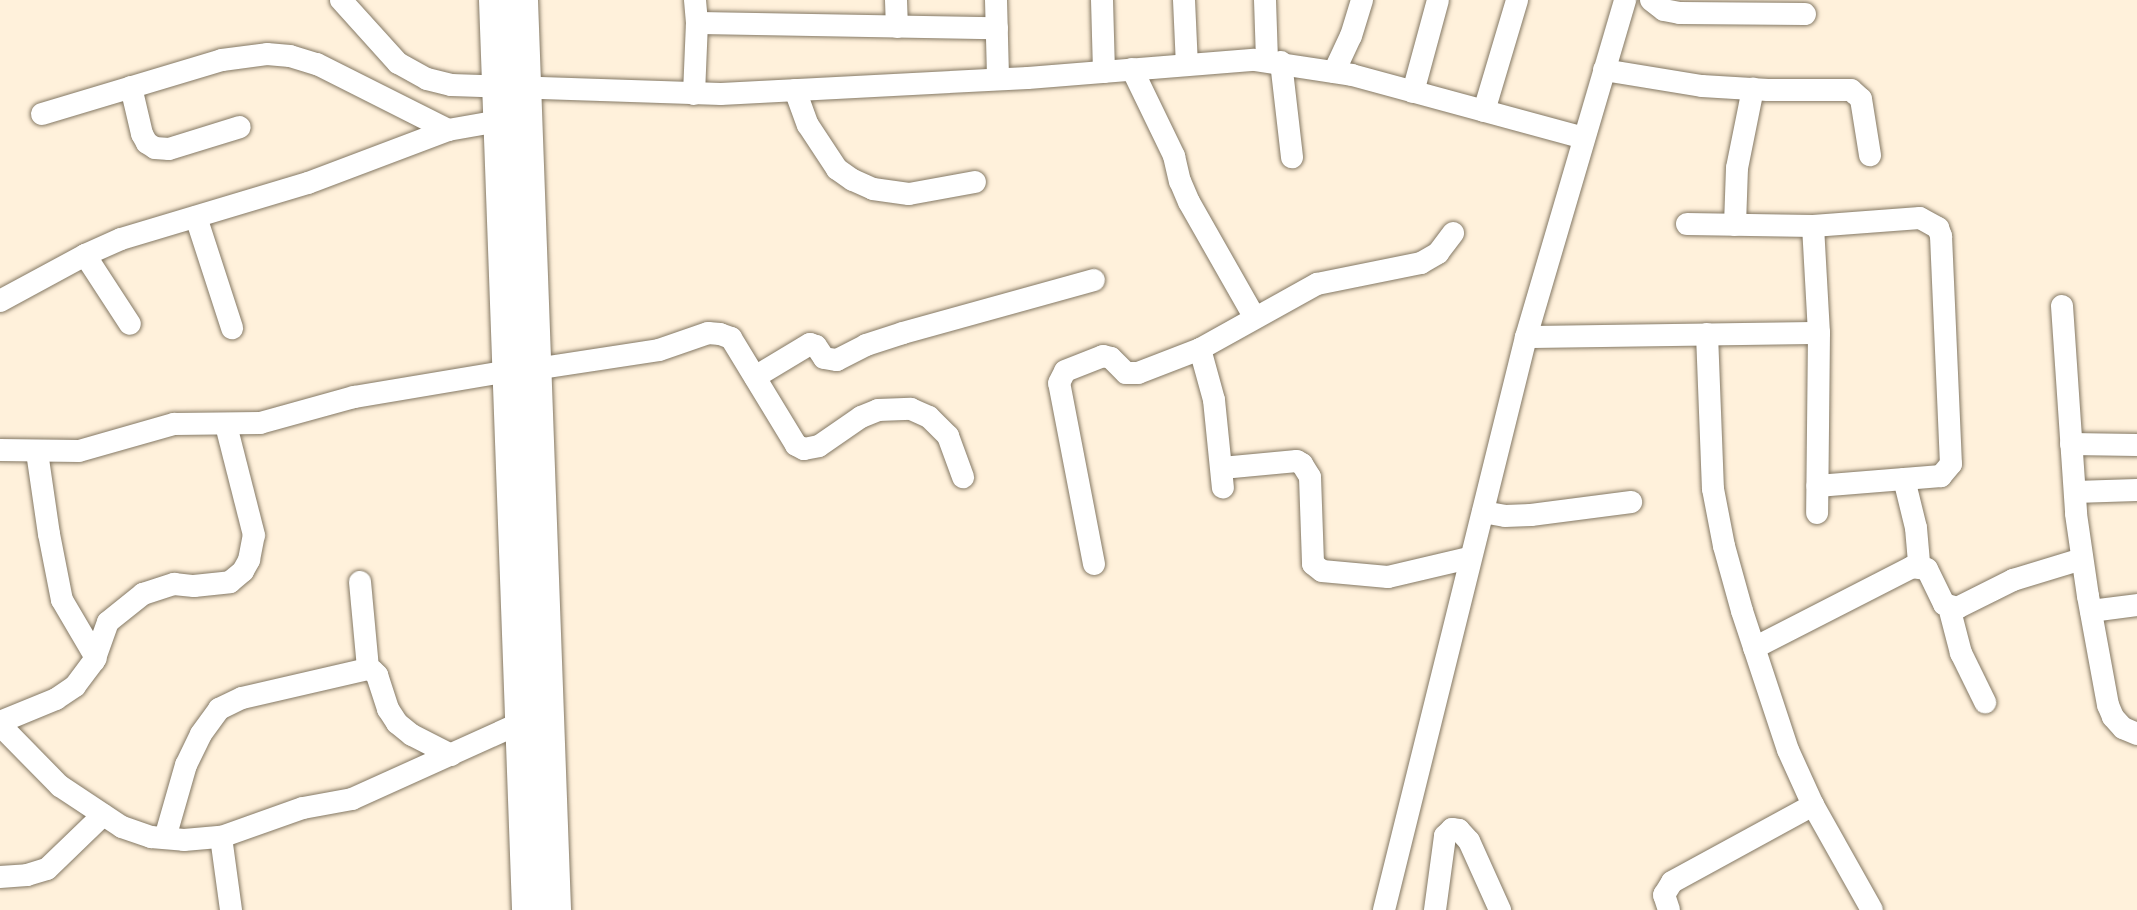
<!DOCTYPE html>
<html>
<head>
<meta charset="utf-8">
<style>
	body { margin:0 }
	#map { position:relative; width:2137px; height:910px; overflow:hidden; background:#fff1db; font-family:"Space Grotesk",sans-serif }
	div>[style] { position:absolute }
	.roads { filter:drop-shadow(0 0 2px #847864) drop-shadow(0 0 2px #847864) }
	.street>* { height:22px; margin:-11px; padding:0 11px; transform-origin:11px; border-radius:11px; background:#fff }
	.highway>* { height:33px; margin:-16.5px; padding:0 16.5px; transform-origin:16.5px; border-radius:16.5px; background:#fff }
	span { translate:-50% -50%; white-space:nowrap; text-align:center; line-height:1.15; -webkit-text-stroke:4.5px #fff1db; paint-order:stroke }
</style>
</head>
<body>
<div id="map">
	<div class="roads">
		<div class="street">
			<i style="left:341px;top:0;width:85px;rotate:47.9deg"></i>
			<i style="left:398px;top:63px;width:33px;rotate:29deg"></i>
			<i style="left:427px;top:79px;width:25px;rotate:14deg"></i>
			<i style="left:451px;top:85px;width:270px;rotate:1.9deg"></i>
			<i style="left:721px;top:94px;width:307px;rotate:-3deg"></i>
			<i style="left:1028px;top:78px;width:227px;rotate:-4.6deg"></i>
			<i style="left:1254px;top:60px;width:99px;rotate:8.7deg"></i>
			<i style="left:1352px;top:75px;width:240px;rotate:15.2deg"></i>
			<i style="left:896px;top:0;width:27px;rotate:88deg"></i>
			<i style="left:996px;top:0;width:79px;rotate:88.5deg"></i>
			<i style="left:1102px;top:0;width:72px;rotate:88.4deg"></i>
			<i style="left:1184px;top:0;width:65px;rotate:87.4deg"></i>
			<i style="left:1265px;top:0;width:61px;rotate:88.1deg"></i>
			<i style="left:1651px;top:0;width:16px;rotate:38deg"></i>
			<i style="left:1664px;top:10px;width:16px;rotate:11deg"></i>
			<i style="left:1680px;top:13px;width:125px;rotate:0.5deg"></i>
			<i style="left:697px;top:23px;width:300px;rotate:1deg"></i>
			<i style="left:1281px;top:62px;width:96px;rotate:83.4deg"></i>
			<i style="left:1132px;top:69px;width:97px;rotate:64.2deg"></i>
			<i style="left:1174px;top:156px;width:26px;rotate:77deg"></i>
			<i style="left:1180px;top:181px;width:23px;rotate:67deg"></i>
			<i style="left:1189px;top:202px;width:133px;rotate:60.4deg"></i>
			<i style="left:1604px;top:70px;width:99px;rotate:9.3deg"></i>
			<i style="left:1702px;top:86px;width:66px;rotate:3.5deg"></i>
			<i style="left:1768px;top:90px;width:83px"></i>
			<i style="left:1851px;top:90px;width:13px;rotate:42deg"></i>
			<i style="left:1861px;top:99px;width:57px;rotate:80.9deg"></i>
			<i style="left:1334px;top:72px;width:40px;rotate:-65deg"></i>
			<i style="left:1351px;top:36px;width:38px;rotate:-73deg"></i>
			<i style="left:131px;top:87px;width:48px;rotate:76.8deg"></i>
			<i style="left:142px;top:134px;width:10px;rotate:61deg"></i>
			<i style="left:147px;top:143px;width:9px;rotate:32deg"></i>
			<i style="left:155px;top:148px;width:14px;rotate:4deg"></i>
			<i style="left:169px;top:149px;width:74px;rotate:-17.2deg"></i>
			<i style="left:795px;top:90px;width:37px;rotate:70deg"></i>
			<i style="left:808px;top:125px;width:53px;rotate:56.6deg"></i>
			<i style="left:837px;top:169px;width:19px;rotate:35deg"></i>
			<i style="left:853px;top:180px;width:22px;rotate:24deg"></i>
			<i style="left:873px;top:189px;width:36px;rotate:8deg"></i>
			<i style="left:909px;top:194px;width:67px;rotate:-10.3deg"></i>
			<i style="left:1413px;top:92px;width:95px;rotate:-74.8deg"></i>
			<i style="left:694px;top:94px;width:71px;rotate:-87.6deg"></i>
			<i style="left:697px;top:23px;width:23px;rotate:-95deg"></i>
			<i style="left:1484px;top:111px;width:116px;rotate:-73.4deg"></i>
			<i style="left:42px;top:114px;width:188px;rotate:-16.7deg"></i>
			<i style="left:222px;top:60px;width:45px;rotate:-7.6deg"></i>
			<i style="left:267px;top:54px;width:23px;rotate:5deg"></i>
			<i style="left:290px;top:56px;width:28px;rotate:17deg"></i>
			<i style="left:317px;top:64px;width:147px;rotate:26.7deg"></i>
			<i style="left:196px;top:217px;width:117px;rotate:72deg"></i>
			<i style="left:1687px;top:224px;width:126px;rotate:0.9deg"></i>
			<i style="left:1813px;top:226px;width:107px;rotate:-4.3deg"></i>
			<i style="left:1920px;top:218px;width:21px;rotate:29deg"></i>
			<i style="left:1938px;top:228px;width:9px;rotate:69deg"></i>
			<i style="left:1941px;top:236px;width:228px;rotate:87.5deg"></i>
			<i style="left:1951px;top:464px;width:16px;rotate:130deg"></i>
			<i style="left:1941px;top:476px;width:124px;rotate:175.4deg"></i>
			<i style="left:1735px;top:225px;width:57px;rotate:-88deg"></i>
			<i style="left:1737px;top:168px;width:81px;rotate:-78.6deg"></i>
			<i style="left:1813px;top:226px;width:107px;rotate:86.8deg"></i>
			<i style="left:1819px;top:333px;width:180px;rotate:90.6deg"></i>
			<i style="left:85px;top:255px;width:82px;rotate:56.9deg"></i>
			<i style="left:0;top:301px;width:97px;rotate:-28.4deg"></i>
			<i style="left:85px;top:255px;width:39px;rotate:-24deg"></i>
			<i style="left:121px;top:239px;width:195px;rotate:-16.7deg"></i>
			<i style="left:308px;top:183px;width:150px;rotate:-20.7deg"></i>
			<i style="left:448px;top:130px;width:52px;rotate:-10deg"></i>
			<i style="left:2062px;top:306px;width:208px;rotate:86.1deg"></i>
			<i style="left:2076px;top:514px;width:83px;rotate:81.7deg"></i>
			<i style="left:2088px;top:596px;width:111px;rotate:79.6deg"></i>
			<i style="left:2108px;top:705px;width:13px;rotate:67deg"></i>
			<i style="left:2113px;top:717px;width:15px;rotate:48deg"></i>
			<i style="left:2123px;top:728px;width:15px;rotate:23deg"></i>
			<i style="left:1707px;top:334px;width:155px;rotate:87.8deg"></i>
			<i style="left:1713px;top:489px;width:58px;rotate:79.1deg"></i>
			<i style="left:1724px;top:546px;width:67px;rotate:74.5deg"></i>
			<i style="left:1742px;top:611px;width:146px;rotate:71.7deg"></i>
			<i style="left:1788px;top:750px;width:60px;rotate:65.6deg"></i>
			<i style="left:1813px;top:805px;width:120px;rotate:60.7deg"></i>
			<i style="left:1526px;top:337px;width:293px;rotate:-0.8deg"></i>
			<i style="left:1200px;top:349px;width:53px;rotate:74.6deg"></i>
			<i style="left:1214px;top:400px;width:88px;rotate:84.2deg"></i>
			<i style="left:535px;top:369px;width:125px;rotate:-8.7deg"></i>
			<i style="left:659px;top:350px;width:52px;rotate:-19.1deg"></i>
			<i style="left:708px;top:333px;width:12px;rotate:5deg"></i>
			<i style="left:720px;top:334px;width:12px;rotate:20deg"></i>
			<i style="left:731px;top:338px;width:125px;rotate:58.7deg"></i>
			<i style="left:796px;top:445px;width:9px;rotate:27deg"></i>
			<i style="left:804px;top:449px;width:15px;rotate:-11deg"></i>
			<i style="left:819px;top:446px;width:51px;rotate:-34.6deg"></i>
			<i style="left:861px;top:417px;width:18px;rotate:-22deg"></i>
			<i style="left:878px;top:410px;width:33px;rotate:-2deg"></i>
			<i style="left:911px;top:409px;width:20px;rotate:24deg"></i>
			<i style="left:929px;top:417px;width:27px;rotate:45deg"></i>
			<i style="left:948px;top:436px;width:44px;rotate:69.9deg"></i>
			<i style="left:755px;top:377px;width:64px;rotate:-31deg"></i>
			<i style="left:810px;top:344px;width:6px;rotate:18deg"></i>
			<i style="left:816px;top:346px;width:14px;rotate:56deg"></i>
			<i style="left:824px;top:358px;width:13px;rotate:9deg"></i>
			<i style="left:837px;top:360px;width:33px;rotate:-27deg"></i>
			<i style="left:866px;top:345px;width:39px;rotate:-18deg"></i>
			<i style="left:903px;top:333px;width:198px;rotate:-15.5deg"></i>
			<i style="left:2071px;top:444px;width:66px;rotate:0.9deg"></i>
			<i style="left:0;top:450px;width:79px;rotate:0.7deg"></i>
			<i style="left:79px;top:451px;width:99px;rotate:-15.9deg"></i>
			<i style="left:174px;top:424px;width:86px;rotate:-0.7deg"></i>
			<i style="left:260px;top:423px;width:98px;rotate:-15.5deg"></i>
			<i style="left:354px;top:397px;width:157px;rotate:-9.5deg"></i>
			<i style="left:37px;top:452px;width:83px;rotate:81.7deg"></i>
			<i style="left:49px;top:534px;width:67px;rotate:78.9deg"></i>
			<i style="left:62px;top:600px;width:67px;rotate:59.6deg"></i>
			<i style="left:1222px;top:468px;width:75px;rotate:-5.3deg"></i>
			<i style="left:1297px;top:461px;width:6px;rotate:31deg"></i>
			<i style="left:1302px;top:464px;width:15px;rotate:58deg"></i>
			<i style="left:1310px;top:477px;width:87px;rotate:88deg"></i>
			<i style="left:1313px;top:564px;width:11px;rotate:38deg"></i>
			<i style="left:1322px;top:571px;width:66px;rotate:5.2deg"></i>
			<i style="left:1388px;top:577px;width:83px;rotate:-13.2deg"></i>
			<i style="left:1904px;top:479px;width:50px;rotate:76.2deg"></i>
			<i style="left:1916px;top:528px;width:38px;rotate:85deg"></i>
			<i style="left:2075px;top:492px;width:62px;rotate:-1.8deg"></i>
			<i style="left:1483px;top:512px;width:22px;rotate:10deg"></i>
			<i style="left:1505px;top:516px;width:26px;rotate:-2deg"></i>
			<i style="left:1531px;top:515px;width:101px;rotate:-7.4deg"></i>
			<i style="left:1094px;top:564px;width:184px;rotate:-100.9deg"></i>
			<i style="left:1059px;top:383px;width:13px;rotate:-63deg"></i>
			<i style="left:1065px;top:371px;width:41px;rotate:-21.5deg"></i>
			<i style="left:1103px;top:356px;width:8px;rotate:14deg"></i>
			<i style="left:1111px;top:358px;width:21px;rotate:45deg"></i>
			<i style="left:1126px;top:373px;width:12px"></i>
			<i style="left:1138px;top:373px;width:66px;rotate:-21.2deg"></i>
			<i style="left:1200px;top:349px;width:134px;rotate:-29.1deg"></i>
			<i style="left:1317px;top:284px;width:106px;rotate:-11.4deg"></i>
			<i style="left:1421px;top:263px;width:20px;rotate:-30deg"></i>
			<i style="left:1438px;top:253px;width:25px;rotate:-53deg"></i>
			<i style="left:360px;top:582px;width:87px;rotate:84.7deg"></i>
			<i style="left:1949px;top:607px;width:48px;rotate:75.4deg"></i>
			<i style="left:1961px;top:653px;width:55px;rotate:63.9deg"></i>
			<i style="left:2091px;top:611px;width:46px;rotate:-7.4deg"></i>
			<i style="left:1754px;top:648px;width:178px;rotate:-27.1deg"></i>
			<i style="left:1912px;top:567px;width:15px;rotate:8deg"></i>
			<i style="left:1927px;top:569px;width:39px;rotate:64deg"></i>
			<i style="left:1944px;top:604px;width:14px;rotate:17deg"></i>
			<i style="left:1957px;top:608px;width:63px;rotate:-26.6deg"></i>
			<i style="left:2013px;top:580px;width:72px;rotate:-16.9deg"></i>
			<i style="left:0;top:722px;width:61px;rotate:-22.3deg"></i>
			<i style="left:56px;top:699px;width:23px;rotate:-34deg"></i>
			<i style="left:75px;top:686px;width:31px;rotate:-53deg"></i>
			<i style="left:94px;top:661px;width:41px;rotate:-70.3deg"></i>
			<i style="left:108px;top:622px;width:45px;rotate:-38.7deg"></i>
			<i style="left:143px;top:594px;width:33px;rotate:-18deg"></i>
			<i style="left:174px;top:584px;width:20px;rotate:6deg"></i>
			<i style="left:194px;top:586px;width:36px;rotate:-6deg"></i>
			<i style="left:230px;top:582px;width:17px;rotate:-40deg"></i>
			<i style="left:243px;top:571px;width:13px;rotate:-61deg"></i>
			<i style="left:249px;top:560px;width:25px;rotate:-79deg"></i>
			<i style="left:254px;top:535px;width:114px;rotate:-104.3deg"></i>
			<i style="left:0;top:725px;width:86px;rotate:45.5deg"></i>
			<i style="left:60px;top:786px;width:74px;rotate:33.5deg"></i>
			<i style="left:122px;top:827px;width:31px;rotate:19deg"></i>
			<i style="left:151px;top:837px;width:33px;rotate:5deg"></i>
			<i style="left:184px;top:840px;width:37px;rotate:-5deg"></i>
			<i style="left:221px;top:837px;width:87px;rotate:-19.5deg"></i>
			<i style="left:303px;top:808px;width:50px;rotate:-10.4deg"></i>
			<i style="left:352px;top:799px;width:184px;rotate:-24.3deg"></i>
			<i style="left:221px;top:837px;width:74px;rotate:82.2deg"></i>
			<i style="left:165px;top:838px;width:76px;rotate:-74deg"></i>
			<i style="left:186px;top:765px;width:34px;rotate:-64deg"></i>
			<i style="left:201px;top:734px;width:31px;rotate:-54deg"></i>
			<i style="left:219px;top:709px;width:25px;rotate:-26deg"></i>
			<i style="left:242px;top:698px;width:129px;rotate:-13deg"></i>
			<i style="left:368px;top:669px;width:5px;rotate:22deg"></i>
			<i style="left:373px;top:671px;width:6px;rotate:45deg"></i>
			<i style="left:377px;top:675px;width:36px;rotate:72deg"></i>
			<i style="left:388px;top:709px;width:17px;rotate:57deg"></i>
			<i style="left:397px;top:723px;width:19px;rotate:39deg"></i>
			<i style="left:412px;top:735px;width:44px;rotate:27.1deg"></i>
			<i style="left:0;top:877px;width:27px;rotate:-4deg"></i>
			<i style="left:27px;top:875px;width:21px;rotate:-17deg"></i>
			<i style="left:47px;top:869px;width:78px;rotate:-44deg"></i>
			<i style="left:1384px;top:910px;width:590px;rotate:-76.08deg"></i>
			<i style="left:1526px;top:337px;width:351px;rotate:-73.6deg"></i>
			<i style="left:1435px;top:910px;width:75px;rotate:-82.3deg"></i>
			<i style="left:1445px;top:836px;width:10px;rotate:-45deg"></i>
			<i style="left:1452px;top:829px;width:7px;rotate:8deg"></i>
			<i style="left:1459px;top:830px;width:15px;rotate:48deg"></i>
			<i style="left:1469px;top:841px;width:76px;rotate:65.8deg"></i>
			<i style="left:1669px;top:910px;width:16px;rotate:-108deg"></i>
			<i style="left:1664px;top:895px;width:15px;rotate:-58deg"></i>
			<i style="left:1672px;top:882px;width:161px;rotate:-28.6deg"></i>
		</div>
		<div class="highway">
			<i style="left:495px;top:0;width:911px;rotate:87.92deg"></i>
			<i style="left:521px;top:0;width:911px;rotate:87.92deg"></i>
		</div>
	</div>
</div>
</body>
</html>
